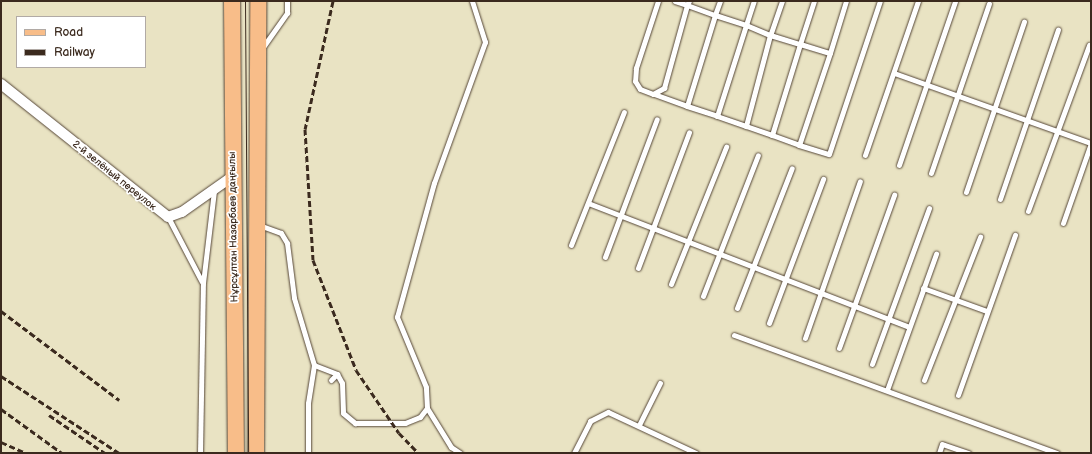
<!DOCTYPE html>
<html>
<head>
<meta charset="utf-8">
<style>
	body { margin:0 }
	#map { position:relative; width:1092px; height:454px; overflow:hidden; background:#e9e3c3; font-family:"Balsamiq Sans",sans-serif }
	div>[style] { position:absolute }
	.roads { filter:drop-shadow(0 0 1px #554637) drop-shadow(0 0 1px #554637) }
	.service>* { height:5px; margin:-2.5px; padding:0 2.5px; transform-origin:2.5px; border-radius:2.5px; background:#fff }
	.minor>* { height:10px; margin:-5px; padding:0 5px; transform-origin:5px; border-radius:5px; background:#fff }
	.primary>* { height:16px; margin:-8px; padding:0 8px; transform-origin:8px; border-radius:8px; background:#f8bd89 }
	.tram>* { height:1px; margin:-0.5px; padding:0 0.5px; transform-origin:0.5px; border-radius:0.5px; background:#3b2a1e }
	.rail>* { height:3px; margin-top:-1.5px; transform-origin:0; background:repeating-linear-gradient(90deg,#3b2a1e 0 6px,transparent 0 9px) }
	span { translate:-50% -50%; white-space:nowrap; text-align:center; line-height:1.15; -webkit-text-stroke:3.5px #fff; paint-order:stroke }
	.street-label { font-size:10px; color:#3b2a1e }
	.frame { position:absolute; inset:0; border:2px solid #3b2a1e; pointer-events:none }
	.legend { position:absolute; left:16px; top:16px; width:130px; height:52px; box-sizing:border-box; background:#fff; border:1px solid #b1aaa5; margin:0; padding:5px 7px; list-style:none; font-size:12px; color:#3b2a1e }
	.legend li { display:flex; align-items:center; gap:8px; height:20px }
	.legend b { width:20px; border:1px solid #b1aaa5 }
</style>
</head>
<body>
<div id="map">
	<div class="roads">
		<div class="service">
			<i style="left:658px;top:1px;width:71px;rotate:108.2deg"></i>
			<i style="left:636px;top:68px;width:13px;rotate:94deg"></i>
			<i style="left:635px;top:81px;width:9px;rotate:58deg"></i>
			<i style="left:640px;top:89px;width:14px;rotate:21deg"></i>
			<i style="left:653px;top:94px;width:13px;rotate:-29deg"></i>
			<i style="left:664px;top:88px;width:86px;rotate:-74.5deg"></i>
			<i style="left:687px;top:5px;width:30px;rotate:20deg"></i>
			<i style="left:715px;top:15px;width:95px;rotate:107.1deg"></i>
			<i style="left:687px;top:106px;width:32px;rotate:18deg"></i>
			<i style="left:717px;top:116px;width:96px;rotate:-72.3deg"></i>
			<i style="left:746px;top:25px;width:26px;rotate:23deg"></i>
			<i style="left:770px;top:35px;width:94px;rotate:104.8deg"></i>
			<i style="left:746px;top:126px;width:28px;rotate:19deg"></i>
			<i style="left:772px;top:135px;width:95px;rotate:-72.9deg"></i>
			<i style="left:800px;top:44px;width:31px;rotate:17deg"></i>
			<i style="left:830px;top:53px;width:97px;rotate:108.6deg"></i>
			<i style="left:799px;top:145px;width:31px;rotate:17deg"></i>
			<i style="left:829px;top:154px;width:161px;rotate:-71.6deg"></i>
			<i style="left:675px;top:1px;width:13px;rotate:18deg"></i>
			<i style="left:687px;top:5px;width:4px;rotate:-63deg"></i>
			<i style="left:720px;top:1px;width:15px;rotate:110deg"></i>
			<i style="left:715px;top:15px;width:33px;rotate:18deg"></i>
			<i style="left:746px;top:25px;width:25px;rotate:-72deg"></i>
			<i style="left:782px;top:1px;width:36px;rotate:109deg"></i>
			<i style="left:770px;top:35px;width:31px;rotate:17deg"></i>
			<i style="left:800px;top:44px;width:45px;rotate:-72deg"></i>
			<i style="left:263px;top:47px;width:42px;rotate:-54.8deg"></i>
			<i style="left:287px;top:13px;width:12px;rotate:-90deg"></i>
			<i style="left:830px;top:53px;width:54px;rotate:-72.9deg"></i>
			<i style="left:894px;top:73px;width:209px;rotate:19.6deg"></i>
			<i style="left:654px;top:94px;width:35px;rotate:20deg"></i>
			<i style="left:717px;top:116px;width:31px;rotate:19deg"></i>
			<i style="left:772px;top:135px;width:29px;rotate:20deg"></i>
			<i style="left:865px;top:155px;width:163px;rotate:-71deg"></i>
			<i style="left:899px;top:165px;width:173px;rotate:-71.1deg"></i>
			<i style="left:931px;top:173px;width:179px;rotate:-71.1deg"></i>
			<i style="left:966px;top:192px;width:180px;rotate:-71.2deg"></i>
			<i style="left:1000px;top:199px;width:179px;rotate:-71.1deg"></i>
			<i style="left:588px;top:203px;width:344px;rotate:21.1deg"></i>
			<i style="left:1028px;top:211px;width:177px;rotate:-69.8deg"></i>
			<i style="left:168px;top:217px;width:73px;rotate:62.4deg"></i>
			<i style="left:1063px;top:223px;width:85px;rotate:-70.7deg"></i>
			<i style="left:259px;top:225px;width:23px;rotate:20deg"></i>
			<i style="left:281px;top:233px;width:12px;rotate:59deg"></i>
			<i style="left:287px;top:243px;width:55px;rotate:82.7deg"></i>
			<i style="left:294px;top:298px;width:70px;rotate:73.4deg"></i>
			<i style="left:314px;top:365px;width:38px;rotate:99deg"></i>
			<i style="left:308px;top:403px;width:50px;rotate:90deg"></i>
			<i style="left:571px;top:245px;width:143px;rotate:-68.3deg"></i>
			<i style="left:605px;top:257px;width:147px;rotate:-69.4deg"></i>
			<i style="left:638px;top:268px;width:145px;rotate:-69.4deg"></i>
			<i style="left:671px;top:284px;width:148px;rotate:-68.1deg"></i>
			<i style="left:923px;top:288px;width:68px;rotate:19.8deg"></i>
			<i style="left:703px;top:296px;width:151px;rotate:-68.7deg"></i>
			<i style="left:737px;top:308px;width:150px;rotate:-68.6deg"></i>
			<i style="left:769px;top:323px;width:154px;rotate:-69.4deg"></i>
			<i style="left:734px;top:335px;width:344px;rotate:20.1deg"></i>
			<i style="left:805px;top:338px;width:166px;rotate:-70.7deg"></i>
			<i style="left:839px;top:348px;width:163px;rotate:-70.2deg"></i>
			<i style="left:872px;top:364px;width:166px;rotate:-69.9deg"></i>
			<i style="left:314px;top:365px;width:25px;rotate:21deg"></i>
			<i style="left:337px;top:374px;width:10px;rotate:61deg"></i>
			<i style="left:342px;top:383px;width:30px;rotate:88deg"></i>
			<i style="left:343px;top:413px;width:16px;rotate:40deg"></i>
			<i style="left:355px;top:423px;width:50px"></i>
			<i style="left:405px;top:423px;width:16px;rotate:-22deg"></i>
			<i style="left:420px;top:417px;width:11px;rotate:-52deg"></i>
			<i style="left:427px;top:408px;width:21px;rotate:-93deg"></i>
			<i style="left:426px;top:387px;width:76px;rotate:-112.5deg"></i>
			<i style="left:397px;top:317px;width:139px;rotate:-74.6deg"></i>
			<i style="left:434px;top:183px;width:150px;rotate:-70.1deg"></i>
			<i style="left:485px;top:42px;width:43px;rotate:-107.6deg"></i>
			<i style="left:331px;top:380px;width:8px;rotate:-45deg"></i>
			<i style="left:924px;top:380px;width:154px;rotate:-68.6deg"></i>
			<i style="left:887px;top:390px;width:145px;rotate:-70.2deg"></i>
			<i style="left:958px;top:395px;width:170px;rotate:-70.4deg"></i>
			<i style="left:427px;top:408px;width:46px;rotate:58.4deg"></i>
			<i style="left:451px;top:447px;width:11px;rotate:34deg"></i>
			<i style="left:639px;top:425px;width:47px;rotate:-63.4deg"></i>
			<i style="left:200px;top:453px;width:170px;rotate:-89deg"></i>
			<i style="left:203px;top:283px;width:93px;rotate:-83.2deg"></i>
			<i style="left:574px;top:453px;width:36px;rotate:-63deg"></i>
			<i style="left:590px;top:421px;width:20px;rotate:-27deg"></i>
			<i style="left:608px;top:412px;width:97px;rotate:25deg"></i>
			<i style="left:939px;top:453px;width:9px;rotate:-72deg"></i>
			<i style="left:942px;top:444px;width:28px;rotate:19deg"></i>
		</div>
		<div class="minor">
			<i style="left:1px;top:84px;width:213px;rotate:38.5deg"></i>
			<i style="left:168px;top:217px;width:15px;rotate:-20deg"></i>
			<i style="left:182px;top:212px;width:62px;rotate:-35.2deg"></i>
		</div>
		<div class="primary">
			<i style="left:232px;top:1px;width:452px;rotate:89.5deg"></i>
			<i style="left:256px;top:453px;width:452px;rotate:-89.7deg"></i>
		</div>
	</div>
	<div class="tram">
		<i style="left:245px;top:1px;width:452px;rotate:89.6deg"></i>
	</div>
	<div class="rail">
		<i style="left:333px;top:1px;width:131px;rotate:102.3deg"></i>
		<i style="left:305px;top:129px;width:131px;rotate:86.5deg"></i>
		<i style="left:313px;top:260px;width:118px;rotate:68.6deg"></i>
		<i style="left:356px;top:370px;width:76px;rotate:55.7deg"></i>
		<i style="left:399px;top:433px;width:28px;rotate:46deg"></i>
		<i style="left:1px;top:311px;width:148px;rotate:37deg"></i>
		<i style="left:1px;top:376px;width:141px;rotate:33.1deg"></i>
		<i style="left:1px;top:409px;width:75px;rotate:35.8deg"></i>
		<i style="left:49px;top:415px;width:68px;rotate:34.2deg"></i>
		<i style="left:1px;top:442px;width:27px;rotate:24deg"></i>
	</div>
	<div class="street-label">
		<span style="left:114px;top:176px;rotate:39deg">2-й зелёный переулок</span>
		<span style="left:234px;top:227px;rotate:-91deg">Нұрсұлтан Назарбаев даңғылы</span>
	</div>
	<div class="frame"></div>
	<ul class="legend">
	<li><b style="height:5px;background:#f8bd89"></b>Road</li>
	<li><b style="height:5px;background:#3b2a1e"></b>Railway</li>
	</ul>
</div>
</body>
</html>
